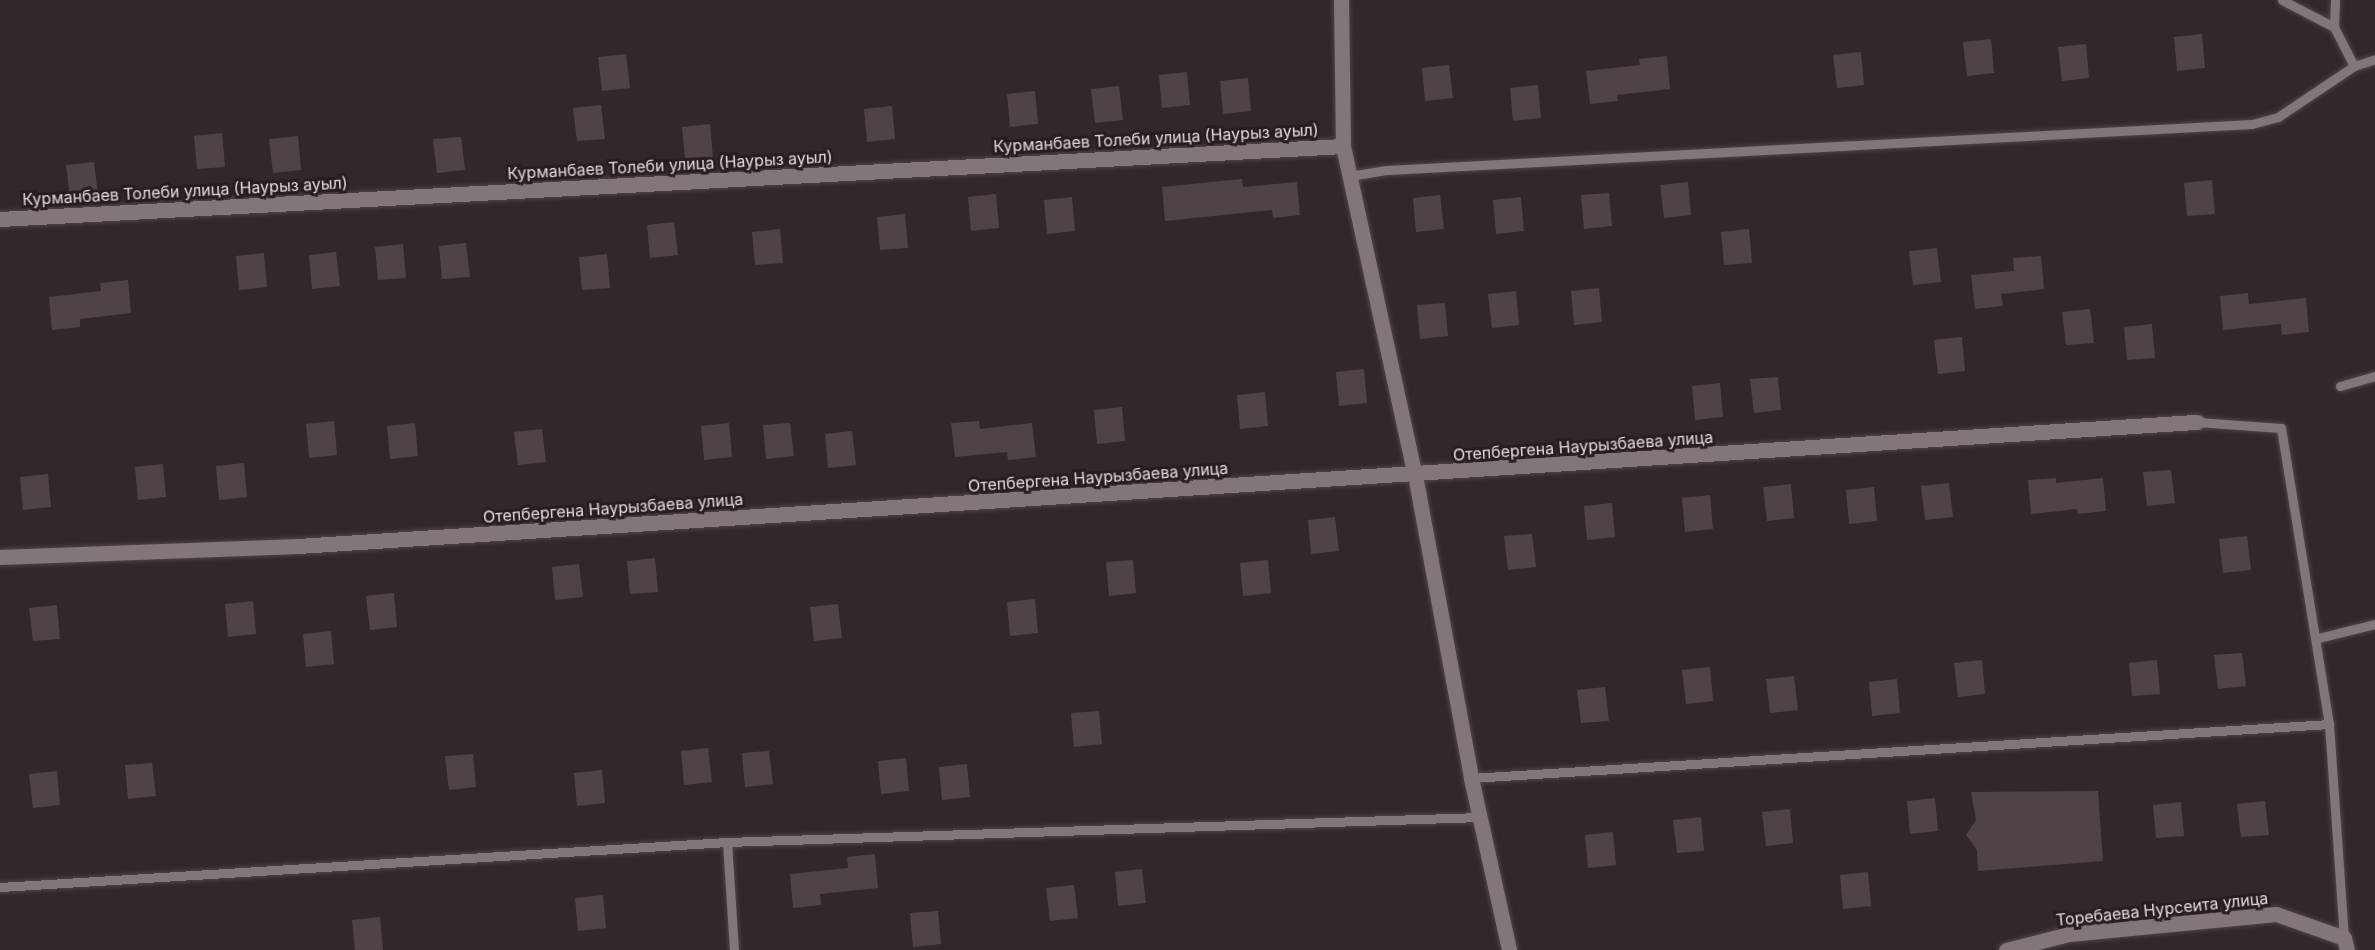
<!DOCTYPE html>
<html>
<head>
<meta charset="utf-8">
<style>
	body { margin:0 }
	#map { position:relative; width:2375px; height:950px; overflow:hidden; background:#31282b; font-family:Inter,sans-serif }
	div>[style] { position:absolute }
	.building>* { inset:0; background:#4e4447 }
	.roads { filter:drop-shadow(0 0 2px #4d4648) drop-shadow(0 0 2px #4d4648) }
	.service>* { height:9px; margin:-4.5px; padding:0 4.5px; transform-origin:4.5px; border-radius:4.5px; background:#817679 }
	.minor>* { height:15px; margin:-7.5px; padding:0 7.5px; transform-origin:7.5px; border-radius:7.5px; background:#817679 }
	span { translate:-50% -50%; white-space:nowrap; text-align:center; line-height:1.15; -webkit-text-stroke:6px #271e21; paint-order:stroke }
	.street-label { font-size:16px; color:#e2dbdd }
</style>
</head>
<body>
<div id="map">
	<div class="building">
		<i style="clip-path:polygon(2202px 34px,2205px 68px,2177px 71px,2174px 37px)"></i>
		<i style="clip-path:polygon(1991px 39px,1994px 73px,1967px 76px,1963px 42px)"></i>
		<i style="clip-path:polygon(2086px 44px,2089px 78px,2062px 81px,2058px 47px)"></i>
		<i style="clip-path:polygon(1861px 52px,1864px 85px,1837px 88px,1833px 55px)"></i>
		<i style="clip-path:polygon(626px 54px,630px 88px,602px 91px,598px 57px)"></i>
		<i style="clip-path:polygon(1667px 56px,1670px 89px,1617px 95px,1618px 101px,1590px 104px,1586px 71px,1640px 65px,1639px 59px)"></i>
		<i style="clip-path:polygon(1449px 65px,1453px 98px,1425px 101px,1422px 68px)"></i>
		<i style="clip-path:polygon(1187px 72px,1190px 105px,1162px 108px,1159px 75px)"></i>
		<i style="clip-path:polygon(1248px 78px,1251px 111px,1223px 114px,1220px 81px)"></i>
		<i style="clip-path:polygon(1538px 85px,1541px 118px,1513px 121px,1510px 88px)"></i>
		<i style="clip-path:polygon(1119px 86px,1123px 120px,1095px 123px,1091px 89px)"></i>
		<i style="clip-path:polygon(1035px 91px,1038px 124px,1010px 127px,1007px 94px)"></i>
		<i style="clip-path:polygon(601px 105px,605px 139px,577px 141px,573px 108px)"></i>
		<i style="clip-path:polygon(892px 106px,895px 139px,867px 142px,864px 109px)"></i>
		<i style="clip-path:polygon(710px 124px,713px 158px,685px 160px,682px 127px)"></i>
		<i style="clip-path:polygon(222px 133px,225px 167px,197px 169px,194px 136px)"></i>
		<i style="clip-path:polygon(298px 136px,301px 170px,273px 173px,269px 139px)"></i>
		<i style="clip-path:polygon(461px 137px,465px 170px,437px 173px,433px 139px)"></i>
		<i style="clip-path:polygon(94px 162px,98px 196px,70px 198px,66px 165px)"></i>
		<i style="clip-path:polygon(1242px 179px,1243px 187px,1297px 182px,1300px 215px,1273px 218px,1272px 210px,1165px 221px,1162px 187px)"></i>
		<i style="clip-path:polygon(2212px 180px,2215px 214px,2187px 216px,2184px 183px)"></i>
		<i style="clip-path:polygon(1688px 182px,1691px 215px,1664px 218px,1660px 185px)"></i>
		<i style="clip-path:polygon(1609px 193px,1612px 226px,1584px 229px,1581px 195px)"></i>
		<i style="clip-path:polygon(996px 194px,999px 228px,971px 231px,968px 197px)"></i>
		<i style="clip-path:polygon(1440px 195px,1444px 229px,1416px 232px,1413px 198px)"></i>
		<i style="clip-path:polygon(1072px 197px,1075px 231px,1047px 234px,1044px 200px)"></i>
		<i style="clip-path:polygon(1521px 197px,1524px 231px,1496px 234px,1493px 200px)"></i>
		<i style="clip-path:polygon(905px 214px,908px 248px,880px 250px,877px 217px)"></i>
		<i style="clip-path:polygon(674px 222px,678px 255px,650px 258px,647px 225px)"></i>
		<i style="clip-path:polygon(780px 229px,783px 263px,755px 265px,752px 232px)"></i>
		<i style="clip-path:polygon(1749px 229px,1752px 263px,1724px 265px,1721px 232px)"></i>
		<i style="clip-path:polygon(466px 243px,470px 277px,442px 279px,439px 246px)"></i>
		<i style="clip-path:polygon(403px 244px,406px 278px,378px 280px,375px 247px)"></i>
		<i style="clip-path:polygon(1937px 248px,1941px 282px,1913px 285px,1909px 251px)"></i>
		<i style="clip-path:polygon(336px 252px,340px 286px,312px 289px,309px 255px)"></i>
		<i style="clip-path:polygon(264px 253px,267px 287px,239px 290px,236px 256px)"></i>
		<i style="clip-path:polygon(607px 254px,610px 288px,582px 290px,579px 257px)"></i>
		<i style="clip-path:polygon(2041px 256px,2044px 289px,2001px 294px,2003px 306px,1975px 309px,1971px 275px,2014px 271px,2013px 258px)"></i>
		<i style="clip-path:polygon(128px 280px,131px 313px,80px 319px,80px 327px,52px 330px,49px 297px,101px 291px,100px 283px)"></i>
		<i style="clip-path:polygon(1599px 288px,1602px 322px,1574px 325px,1571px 291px)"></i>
		<i style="clip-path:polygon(1516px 291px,1519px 325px,1492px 328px,1488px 294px)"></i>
		<i style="clip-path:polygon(2248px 293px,2249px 304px,2306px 298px,2309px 332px,2282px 335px,2281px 324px,2223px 330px,2220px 296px)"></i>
		<i style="clip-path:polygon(1445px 303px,1448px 336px,1420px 339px,1417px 305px)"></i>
		<i style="clip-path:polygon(2090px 309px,2094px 343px,2066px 345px,2062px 312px)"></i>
		<i style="clip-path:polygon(2152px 324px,2155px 358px,2127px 360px,2124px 327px)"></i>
		<i style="clip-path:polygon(1962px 337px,1965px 371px,1938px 374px,1934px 340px)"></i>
		<i style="clip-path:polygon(1364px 369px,1367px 403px,1339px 406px,1336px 372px)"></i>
		<i style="clip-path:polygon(1778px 377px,1781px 410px,1754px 413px,1750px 379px)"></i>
		<i style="clip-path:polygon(1720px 383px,1723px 417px,1695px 420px,1692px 386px)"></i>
		<i style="clip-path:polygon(1265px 392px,1268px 426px,1240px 429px,1237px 395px)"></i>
		<i style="clip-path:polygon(1122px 407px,1125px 441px,1097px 444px,1094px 410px)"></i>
		<i style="clip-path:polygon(334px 421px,337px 455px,309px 458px,306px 424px)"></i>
		<i style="clip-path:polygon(979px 421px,980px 429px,1032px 423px,1036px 457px,1008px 460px,1007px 452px,955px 457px,951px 423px)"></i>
		<i style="clip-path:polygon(415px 423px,418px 456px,390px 459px,387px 426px)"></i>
		<i style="clip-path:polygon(729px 423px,732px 457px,704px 460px,701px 426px)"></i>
		<i style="clip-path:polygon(790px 423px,794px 456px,766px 459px,763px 425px)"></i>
		<i style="clip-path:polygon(542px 429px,546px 462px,518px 465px,514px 432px)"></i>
		<i style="clip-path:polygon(852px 431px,856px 465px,828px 468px,825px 434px)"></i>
		<i style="clip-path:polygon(244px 463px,247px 497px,219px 500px,216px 466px)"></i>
		<i style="clip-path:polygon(163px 464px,166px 497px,138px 500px,135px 467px)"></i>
		<i style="clip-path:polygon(2171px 470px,2175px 503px,2147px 506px,2143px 472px)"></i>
		<i style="clip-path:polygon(48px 474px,51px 507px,23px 510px,20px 477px)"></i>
		<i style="clip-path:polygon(2056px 478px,2056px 483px,2103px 478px,2106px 511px,2078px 514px,2077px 509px,2031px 514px,2028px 480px)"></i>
		<i style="clip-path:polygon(1949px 483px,1953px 517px,1925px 520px,1921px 486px)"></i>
		<i style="clip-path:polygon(1791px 484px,1794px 518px,1767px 521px,1763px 487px)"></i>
		<i style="clip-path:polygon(1874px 487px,1877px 521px,1849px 524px,1846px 490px)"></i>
		<i style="clip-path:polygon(1710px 495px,1713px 529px,1685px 532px,1682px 498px)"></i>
		<i style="clip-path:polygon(1612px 503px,1615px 537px,1587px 540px,1584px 506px)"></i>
		<i style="clip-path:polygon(1335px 517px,1339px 551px,1311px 554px,1308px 520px)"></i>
		<i style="clip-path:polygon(1532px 534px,1536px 567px,1508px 570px,1504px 536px)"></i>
		<i style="clip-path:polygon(2247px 536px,2251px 570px,2223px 573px,2219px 539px)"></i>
		<i style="clip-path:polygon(655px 558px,658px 592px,630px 594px,627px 561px)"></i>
		<i style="clip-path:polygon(1133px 560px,1136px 593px,1109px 596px,1106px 562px)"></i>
		<i style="clip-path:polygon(1268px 560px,1271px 593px,1243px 596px,1240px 563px)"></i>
		<i style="clip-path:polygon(579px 564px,583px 597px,555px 600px,552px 567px)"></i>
		<i style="clip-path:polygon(394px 593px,397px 627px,370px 630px,366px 596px)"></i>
		<i style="clip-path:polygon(1035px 599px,1038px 633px,1010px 636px,1007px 602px)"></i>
		<i style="clip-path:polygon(253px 601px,256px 634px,228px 637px,225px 604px)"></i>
		<i style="clip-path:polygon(838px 604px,842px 638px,814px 641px,810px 607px)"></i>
		<i style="clip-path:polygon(57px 605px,60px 639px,33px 641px,29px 608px)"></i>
		<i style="clip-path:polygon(331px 631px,334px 664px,306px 667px,303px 634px)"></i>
		<i style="clip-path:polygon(2242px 653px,2246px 686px,2218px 689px,2214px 655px)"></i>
		<i style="clip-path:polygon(1982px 660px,1985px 694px,1958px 697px,1954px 663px)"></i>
		<i style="clip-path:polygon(2157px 660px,2160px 694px,2132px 696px,2129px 663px)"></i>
		<i style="clip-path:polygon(1710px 667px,1713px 701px,1686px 704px,1682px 670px)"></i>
		<i style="clip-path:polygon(1794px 676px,1798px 710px,1770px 713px,1766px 679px)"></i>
		<i style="clip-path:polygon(1897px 679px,1900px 713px,1872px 716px,1869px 682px)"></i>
		<i style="clip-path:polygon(1605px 687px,1609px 721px,1581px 723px,1577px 690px)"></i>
		<i style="clip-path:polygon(1099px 711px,1102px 744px,1074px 747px,1071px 713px)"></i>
		<i style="clip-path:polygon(708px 748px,712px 782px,684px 785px,681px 751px)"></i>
		<i style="clip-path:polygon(769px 751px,773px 784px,745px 787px,742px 753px)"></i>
		<i style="clip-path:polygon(473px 754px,476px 787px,449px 790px,445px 756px)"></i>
		<i style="clip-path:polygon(906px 758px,909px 791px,881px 794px,878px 761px)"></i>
		<i style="clip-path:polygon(152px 763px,156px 796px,128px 799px,125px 765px)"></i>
		<i style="clip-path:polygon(967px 764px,970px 797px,942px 800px,939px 767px)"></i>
		<i style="clip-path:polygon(602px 770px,605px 803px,577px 806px,574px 773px)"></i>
		<i style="clip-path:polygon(57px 771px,60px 805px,33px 808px,29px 774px)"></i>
		<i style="clip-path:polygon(2098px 791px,2103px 861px,1978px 871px,1977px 850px,1966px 835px,1976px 820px,1971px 792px)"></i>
		<i style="clip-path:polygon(1935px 798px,1938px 831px,1910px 834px,1907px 801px)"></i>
		<i style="clip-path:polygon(2265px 801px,2269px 835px,2241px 837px,2237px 804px)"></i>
		<i style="clip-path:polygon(2181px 802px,2184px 836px,2156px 838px,2153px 805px)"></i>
		<i style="clip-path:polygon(1790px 809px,1793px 843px,1766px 846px,1762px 812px)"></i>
		<i style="clip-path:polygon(1701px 817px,1704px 851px,1677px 853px,1673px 820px)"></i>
		<i style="clip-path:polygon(1613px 832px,1616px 865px,1588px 868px,1585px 835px)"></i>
		<i style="clip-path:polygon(875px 854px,878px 888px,820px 894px,821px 905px,793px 908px,790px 874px,848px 868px,847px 857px)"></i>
		<i style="clip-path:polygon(1142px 869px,1146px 903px,1118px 906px,1115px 872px)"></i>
		<i style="clip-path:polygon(1868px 872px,1871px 906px,1843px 909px,1840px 875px)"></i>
		<i style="clip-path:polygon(1074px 885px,1078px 918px,1050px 921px,1046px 888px)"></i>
		<i style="clip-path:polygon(603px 895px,606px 928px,578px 931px,575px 898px)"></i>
		<i style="clip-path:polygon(938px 911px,941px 944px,913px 947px,910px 913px)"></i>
		<i style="clip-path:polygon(380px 917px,383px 950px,355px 950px,352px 920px)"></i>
	</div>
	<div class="roads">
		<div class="service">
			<i style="left:2282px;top:0;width:59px;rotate:27.4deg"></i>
			<i style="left:2335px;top:0;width:27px;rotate:92deg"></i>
			<i style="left:2334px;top:27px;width:44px;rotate:62.9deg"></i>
			<i style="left:2354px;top:66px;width:22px;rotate:-18deg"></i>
			<i style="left:1349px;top:176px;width:38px;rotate:-9deg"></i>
			<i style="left:1387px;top:170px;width:866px;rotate:-3.04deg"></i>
			<i style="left:2252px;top:124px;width:27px;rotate:-15deg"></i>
			<i style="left:2278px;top:117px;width:92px;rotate:-33.9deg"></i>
			<i style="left:2340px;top:386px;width:36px;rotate:-16deg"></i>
			<i style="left:2197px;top:422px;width:84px;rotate:4.1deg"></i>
			<i style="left:2281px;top:428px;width:300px;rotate:80.8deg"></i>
			<i style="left:2329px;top:724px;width:215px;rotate:86deg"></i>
			<i style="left:2318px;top:638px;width:59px;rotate:-13.8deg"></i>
			<i style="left:1471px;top:778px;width:860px;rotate:-3.6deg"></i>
			<i style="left:727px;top:842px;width:108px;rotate:86.3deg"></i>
			<i style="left:0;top:887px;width:728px;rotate:-3.54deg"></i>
			<i style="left:727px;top:842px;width:755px;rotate:-1.9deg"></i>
		</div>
		<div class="minor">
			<i style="left:1341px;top:0;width:146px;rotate:89.2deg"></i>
			<i style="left:1343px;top:146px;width:337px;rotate:77.7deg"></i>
			<i style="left:1415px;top:475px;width:308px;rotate:79.5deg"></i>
			<i style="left:1471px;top:778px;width:176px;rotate:77.5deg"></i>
			<i style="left:0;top:219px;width:1345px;rotate:-3.11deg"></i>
			<i style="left:0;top:557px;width:298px;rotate:-2.1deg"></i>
			<i style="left:298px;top:546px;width:1903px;rotate:-3.74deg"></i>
			<i style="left:2006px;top:950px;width:65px;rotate:-14.3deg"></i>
			<i style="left:2069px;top:934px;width:208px;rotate:-5.5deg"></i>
			<i style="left:2276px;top:914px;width:72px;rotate:19.4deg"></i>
			<i style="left:2344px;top:938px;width:12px;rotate:76deg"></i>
		</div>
	</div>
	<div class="street-label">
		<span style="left:1156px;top:138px;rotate:-3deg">Курманбаев Толеби улица (Наурыз ауыл)</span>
		<span style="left:670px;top:165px;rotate:-3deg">Курманбаев Толеби улица (Наурыз ауыл)</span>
		<span style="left:185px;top:191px;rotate:-3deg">Курманбаев Толеби улица (Наурыз ауыл)</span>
		<span style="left:1583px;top:446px;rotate:-4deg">Отепбергена Наурызбаева улица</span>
		<span style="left:1098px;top:477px;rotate:-4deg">Отепбергена Наурызбаева улица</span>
		<span style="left:613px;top:508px;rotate:-4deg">Отепбергена Наурызбаева улица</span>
		<span style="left:2162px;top:909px;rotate:-6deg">Торебаева Нурсеита улица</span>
	</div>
</div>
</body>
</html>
